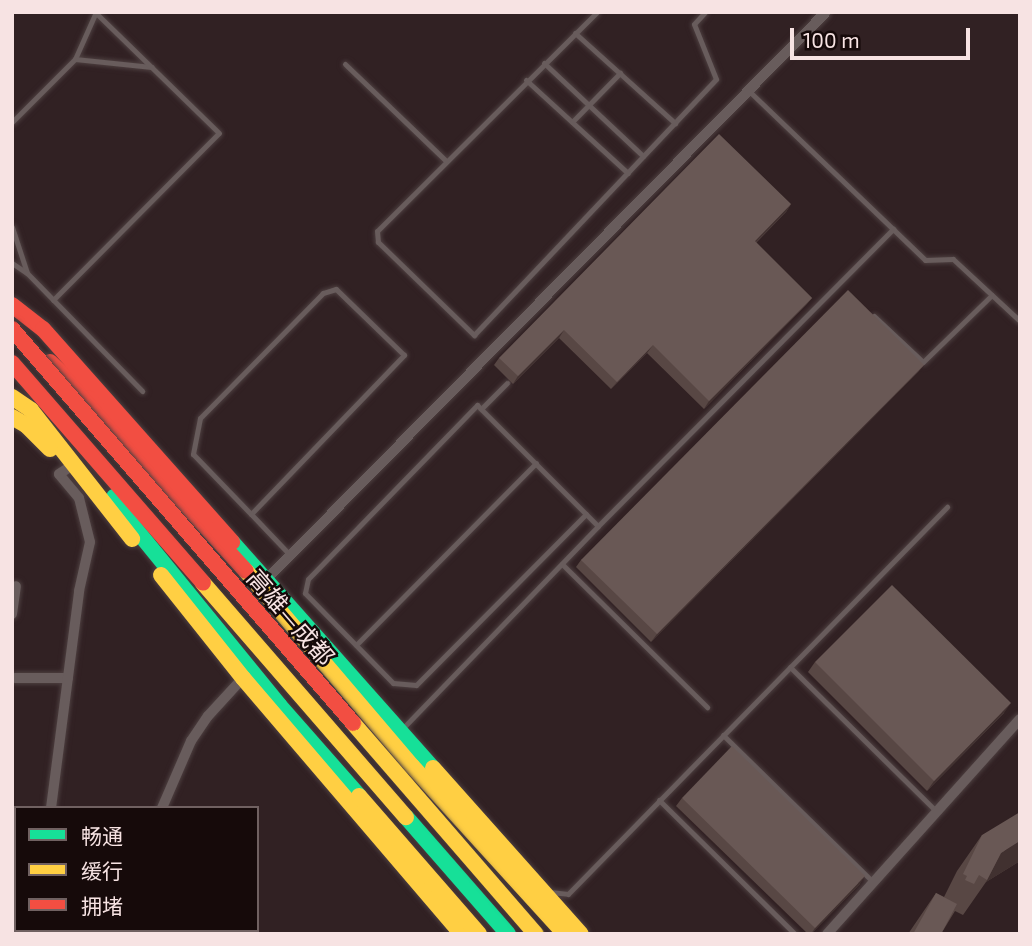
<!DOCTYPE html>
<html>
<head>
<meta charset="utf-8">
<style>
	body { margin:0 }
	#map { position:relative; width:1032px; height:946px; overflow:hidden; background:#312123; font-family:"Exo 2","Noto Sans SC",sans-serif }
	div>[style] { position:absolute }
	.roads { filter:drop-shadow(0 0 2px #4d3f40) drop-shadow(0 0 2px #4d3f40) }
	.lane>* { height:5px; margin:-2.5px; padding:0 2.5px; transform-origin:2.5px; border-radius:2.5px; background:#685c5c }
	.street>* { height:10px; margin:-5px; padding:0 5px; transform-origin:5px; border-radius:5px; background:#685c5c }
	.fast>* { height:16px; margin:-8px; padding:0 8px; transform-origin:8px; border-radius:8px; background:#16e098 }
	.slow>* { height:16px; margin:-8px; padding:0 8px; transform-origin:8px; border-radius:8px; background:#ffcf43 }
	.jam>* { height:16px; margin:-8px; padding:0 8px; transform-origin:8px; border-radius:8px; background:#f24e42 }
	.bridges { filter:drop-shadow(0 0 2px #4d3f40) drop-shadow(0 0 2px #4d3f40) }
	.slow-bridge>* { height:16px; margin:-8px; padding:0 8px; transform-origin:8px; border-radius:8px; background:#ffcf43 }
	.jam-bridge>* { height:16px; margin:-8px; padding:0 8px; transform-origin:8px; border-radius:8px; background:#f24e42 }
	.wall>* { inset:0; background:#584744 }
	.shaded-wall>* { inset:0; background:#413130 }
	.building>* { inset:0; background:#695855 }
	span { translate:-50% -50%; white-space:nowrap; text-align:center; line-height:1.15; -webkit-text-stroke:5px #160a0a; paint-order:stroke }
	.street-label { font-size:24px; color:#f7e3e3 }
	.frame { position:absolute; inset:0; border:14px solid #f7e3e3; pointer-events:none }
	.legend { position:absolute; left:14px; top:806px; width:245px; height:126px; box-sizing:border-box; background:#160a0a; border:2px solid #706161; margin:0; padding:9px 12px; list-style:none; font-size:21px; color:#f7e3e3 }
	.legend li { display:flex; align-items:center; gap:14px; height:35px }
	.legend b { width:35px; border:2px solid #706161 }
	.scale { position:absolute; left:790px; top:28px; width:180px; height:32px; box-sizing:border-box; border:4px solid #f7e3e3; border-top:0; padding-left:9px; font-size:21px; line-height:24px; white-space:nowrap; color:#f7e3e3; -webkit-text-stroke:5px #160a0a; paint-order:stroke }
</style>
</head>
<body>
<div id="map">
	<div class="roads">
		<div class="lane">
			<i style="left:597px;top:12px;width:310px;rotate:135.1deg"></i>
			<i style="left:377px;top:231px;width:11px;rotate:85deg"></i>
			<i style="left:378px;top:242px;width:134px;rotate:44.1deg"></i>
			<i style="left:474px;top:335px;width:352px;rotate:-46.6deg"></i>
			<i style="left:716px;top:79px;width:59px;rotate:-111.8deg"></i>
			<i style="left:694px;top:24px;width:16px;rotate:-47deg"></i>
			<i style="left:575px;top:33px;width:135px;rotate:42deg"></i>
			<i style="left:75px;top:59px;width:77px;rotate:5.9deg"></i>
			<i style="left:544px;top:63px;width:136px;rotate:43.2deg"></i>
			<i style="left:345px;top:64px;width:140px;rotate:43.8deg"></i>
			<i style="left:526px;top:80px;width:138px;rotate:42.4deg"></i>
			<i style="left:749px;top:91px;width:244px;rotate:43.8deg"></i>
			<i style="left:925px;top:260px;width:28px;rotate:-2deg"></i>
			<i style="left:953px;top:259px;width:91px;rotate:42.8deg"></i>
			<i style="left:12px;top:122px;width:89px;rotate:-45deg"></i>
			<i style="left:75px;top:59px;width:49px;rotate:-66deg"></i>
			<i style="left:572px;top:122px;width:69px;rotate:-45.6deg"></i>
			<i style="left:12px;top:227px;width:48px;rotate:71.9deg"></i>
			<i style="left:12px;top:263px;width:18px;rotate:34deg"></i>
			<i style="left:27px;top:273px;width:165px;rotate:45.7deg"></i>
			<i style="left:53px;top:300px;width:235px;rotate:-45.2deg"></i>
			<i style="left:219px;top:133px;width:173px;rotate:-135.7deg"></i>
			<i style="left:874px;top:316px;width:67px;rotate:43.2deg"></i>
			<i style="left:923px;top:362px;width:96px;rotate:-44.2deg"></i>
			<i style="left:481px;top:409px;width:37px;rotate:-45deg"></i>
			<i style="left:251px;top:514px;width:221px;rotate:-46.1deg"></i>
			<i style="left:404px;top:355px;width:95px;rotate:-135.9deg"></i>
			<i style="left:336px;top:289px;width:14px;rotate:163deg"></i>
			<i style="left:323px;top:293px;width:175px;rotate:134.5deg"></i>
			<i style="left:200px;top:418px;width:37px;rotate:101deg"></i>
			<i style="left:193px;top:454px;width:83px;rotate:46deg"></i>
			<i style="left:251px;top:514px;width:58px;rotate:46.4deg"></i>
			<i style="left:586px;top:514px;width:241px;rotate:134.8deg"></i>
			<i style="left:416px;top:685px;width:23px;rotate:-175deg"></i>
			<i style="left:393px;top:683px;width:126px;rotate:-134.4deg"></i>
			<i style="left:305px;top:593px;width:14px;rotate:-78deg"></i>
			<i style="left:308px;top:579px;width:243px;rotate:-45.8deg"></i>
			<i style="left:477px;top:405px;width:171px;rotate:45deg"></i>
			<i style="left:562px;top:564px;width:204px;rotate:44.6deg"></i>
			<i style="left:356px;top:645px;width:256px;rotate:-45.3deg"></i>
			<i style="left:790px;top:667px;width:205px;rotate:44.6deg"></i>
			<i style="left:402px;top:729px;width:282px;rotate:-46deg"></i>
			<i style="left:598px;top:526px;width:419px;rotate:-45.2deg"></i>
			<i style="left:723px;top:735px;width:210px;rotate:44.4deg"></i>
			<i style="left:659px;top:800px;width:191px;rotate:44.6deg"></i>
			<i style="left:550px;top:892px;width:18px;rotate:6deg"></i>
			<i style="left:568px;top:894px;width:542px;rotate:-45.6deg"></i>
		</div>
		<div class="street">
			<i style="left:267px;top:579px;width:796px;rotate:-45.41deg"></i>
			<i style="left:12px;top:614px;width:28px;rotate:-82deg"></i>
			<i style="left:15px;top:678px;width:53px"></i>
			<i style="left:51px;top:808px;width:219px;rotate:-82.6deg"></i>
			<i style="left:79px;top:591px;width:50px;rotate:-77.3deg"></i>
			<i style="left:90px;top:542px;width:45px;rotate:-104deg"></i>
			<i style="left:79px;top:498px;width:31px;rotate:-130deg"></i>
			<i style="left:59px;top:474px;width:17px;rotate:-33deg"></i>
			<i style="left:162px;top:808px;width:73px;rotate:-66.6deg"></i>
			<i style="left:191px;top:741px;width:30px;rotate:-56deg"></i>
			<i style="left:208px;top:716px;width:52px;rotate:-47.4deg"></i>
			<i style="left:38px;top:934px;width:4px;rotate:-76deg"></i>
			<i style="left:116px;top:934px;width:4px;rotate:-63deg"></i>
			<i style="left:827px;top:934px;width:289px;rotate:-48.1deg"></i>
		</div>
		<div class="fast">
			<i style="left:114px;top:497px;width:36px;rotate:56deg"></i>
			<i style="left:134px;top:527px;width:230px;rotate:50.8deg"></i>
			<i style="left:279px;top:705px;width:121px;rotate:48.7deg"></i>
			<i style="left:232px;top:542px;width:302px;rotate:48.4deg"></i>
			<i style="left:406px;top:817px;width:155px;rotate:48.9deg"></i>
		</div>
		<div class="slow">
			<i style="left:12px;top:397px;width:23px;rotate:34deg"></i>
			<i style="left:31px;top:410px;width:164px;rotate:51.9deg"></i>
			<i style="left:12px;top:417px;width:16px;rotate:30deg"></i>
			<i style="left:26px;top:425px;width:34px;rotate:45deg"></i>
			<i style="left:246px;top:571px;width:256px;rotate:49.6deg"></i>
			<i style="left:412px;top:766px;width:227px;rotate:47.7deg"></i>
			<i style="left:161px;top:575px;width:132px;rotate:51.5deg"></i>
			<i style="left:243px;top:678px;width:337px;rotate:49.5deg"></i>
			<i style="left:203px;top:583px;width:310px;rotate:49.1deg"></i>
			<i style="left:433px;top:768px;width:222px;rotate:48.3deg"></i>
			<i style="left:359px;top:796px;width:183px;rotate:49deg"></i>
		</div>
		<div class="jam">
			<i style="left:12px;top:305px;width:39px;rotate:38deg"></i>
			<i style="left:43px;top:329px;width:285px;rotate:48.4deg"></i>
			<i style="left:50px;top:362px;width:52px;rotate:43.5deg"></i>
			<i style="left:88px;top:398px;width:234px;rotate:47.6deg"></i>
			<i style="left:12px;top:363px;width:291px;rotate:49deg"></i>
		</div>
	</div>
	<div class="bridges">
		<div class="slow-bridge">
			<i style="left:353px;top:723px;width:279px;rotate:49.1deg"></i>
		</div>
		<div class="jam-bridge">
			<i style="left:12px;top:329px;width:521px;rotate:49.12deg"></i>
		</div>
	</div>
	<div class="wall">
		<i style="clip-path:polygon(791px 204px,786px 212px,756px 243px,812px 298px,806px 305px,704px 409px,647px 353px,611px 389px,559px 338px,513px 384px,494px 365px,499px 358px)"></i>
		<i style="clip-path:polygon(924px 365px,918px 372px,651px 642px,576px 567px,581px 560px)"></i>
		<i style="clip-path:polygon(815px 662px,1004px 713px,927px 791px,808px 672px)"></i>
		<i style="clip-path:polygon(682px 798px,860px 884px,811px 934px,808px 934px,676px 806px)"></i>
		<i style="clip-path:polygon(982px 835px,1020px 861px,986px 882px,963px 915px,955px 911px,941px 934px,908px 934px,936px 893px,944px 897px,957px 871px)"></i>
	</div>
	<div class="shaded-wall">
		<i style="clip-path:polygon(791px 204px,786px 212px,749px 249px,755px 241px)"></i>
		<i style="clip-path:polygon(812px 298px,806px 305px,704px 409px,709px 401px)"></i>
		<i style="clip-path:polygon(564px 330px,559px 338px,513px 384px,518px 376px)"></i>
		<i style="clip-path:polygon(653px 345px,647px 353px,611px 389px,617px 382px)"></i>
		<i style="clip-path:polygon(924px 365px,918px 372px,651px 642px,657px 634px)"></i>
		<i style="clip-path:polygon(1011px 703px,1004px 713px,927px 791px,934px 781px)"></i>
		<i style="clip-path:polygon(1020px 841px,1020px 861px,986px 882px,1001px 853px)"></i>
		<i style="clip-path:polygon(865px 876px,860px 884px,811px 934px,815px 928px)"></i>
	</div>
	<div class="building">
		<i style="clip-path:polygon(719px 134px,791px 204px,755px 241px,812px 298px,709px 401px,653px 345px,617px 382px,564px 330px,518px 376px,499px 358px)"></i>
		<i style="clip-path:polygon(848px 290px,924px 365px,657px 634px,581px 560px)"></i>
		<i style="clip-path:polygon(892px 585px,1011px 703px,934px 781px,815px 662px)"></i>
		<i style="clip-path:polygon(732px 746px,865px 876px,815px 928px,682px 798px)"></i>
		<i style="clip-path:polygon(1020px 812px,1020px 841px,1001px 853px,987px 880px,979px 875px,974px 884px,965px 880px,967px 876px,963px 874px,982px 835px)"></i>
		<i style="clip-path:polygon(936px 893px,957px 904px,941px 934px,913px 934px)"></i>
	</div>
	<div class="street-label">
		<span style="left:291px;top:617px;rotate:49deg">高雄—成都</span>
	</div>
	<div class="frame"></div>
	<ul class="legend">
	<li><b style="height:9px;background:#16e098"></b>畅通</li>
	<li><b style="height:9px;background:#ffcf43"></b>缓行</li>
	<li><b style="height:9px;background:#f24e42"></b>拥堵</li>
	</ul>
	<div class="scale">100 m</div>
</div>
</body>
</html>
